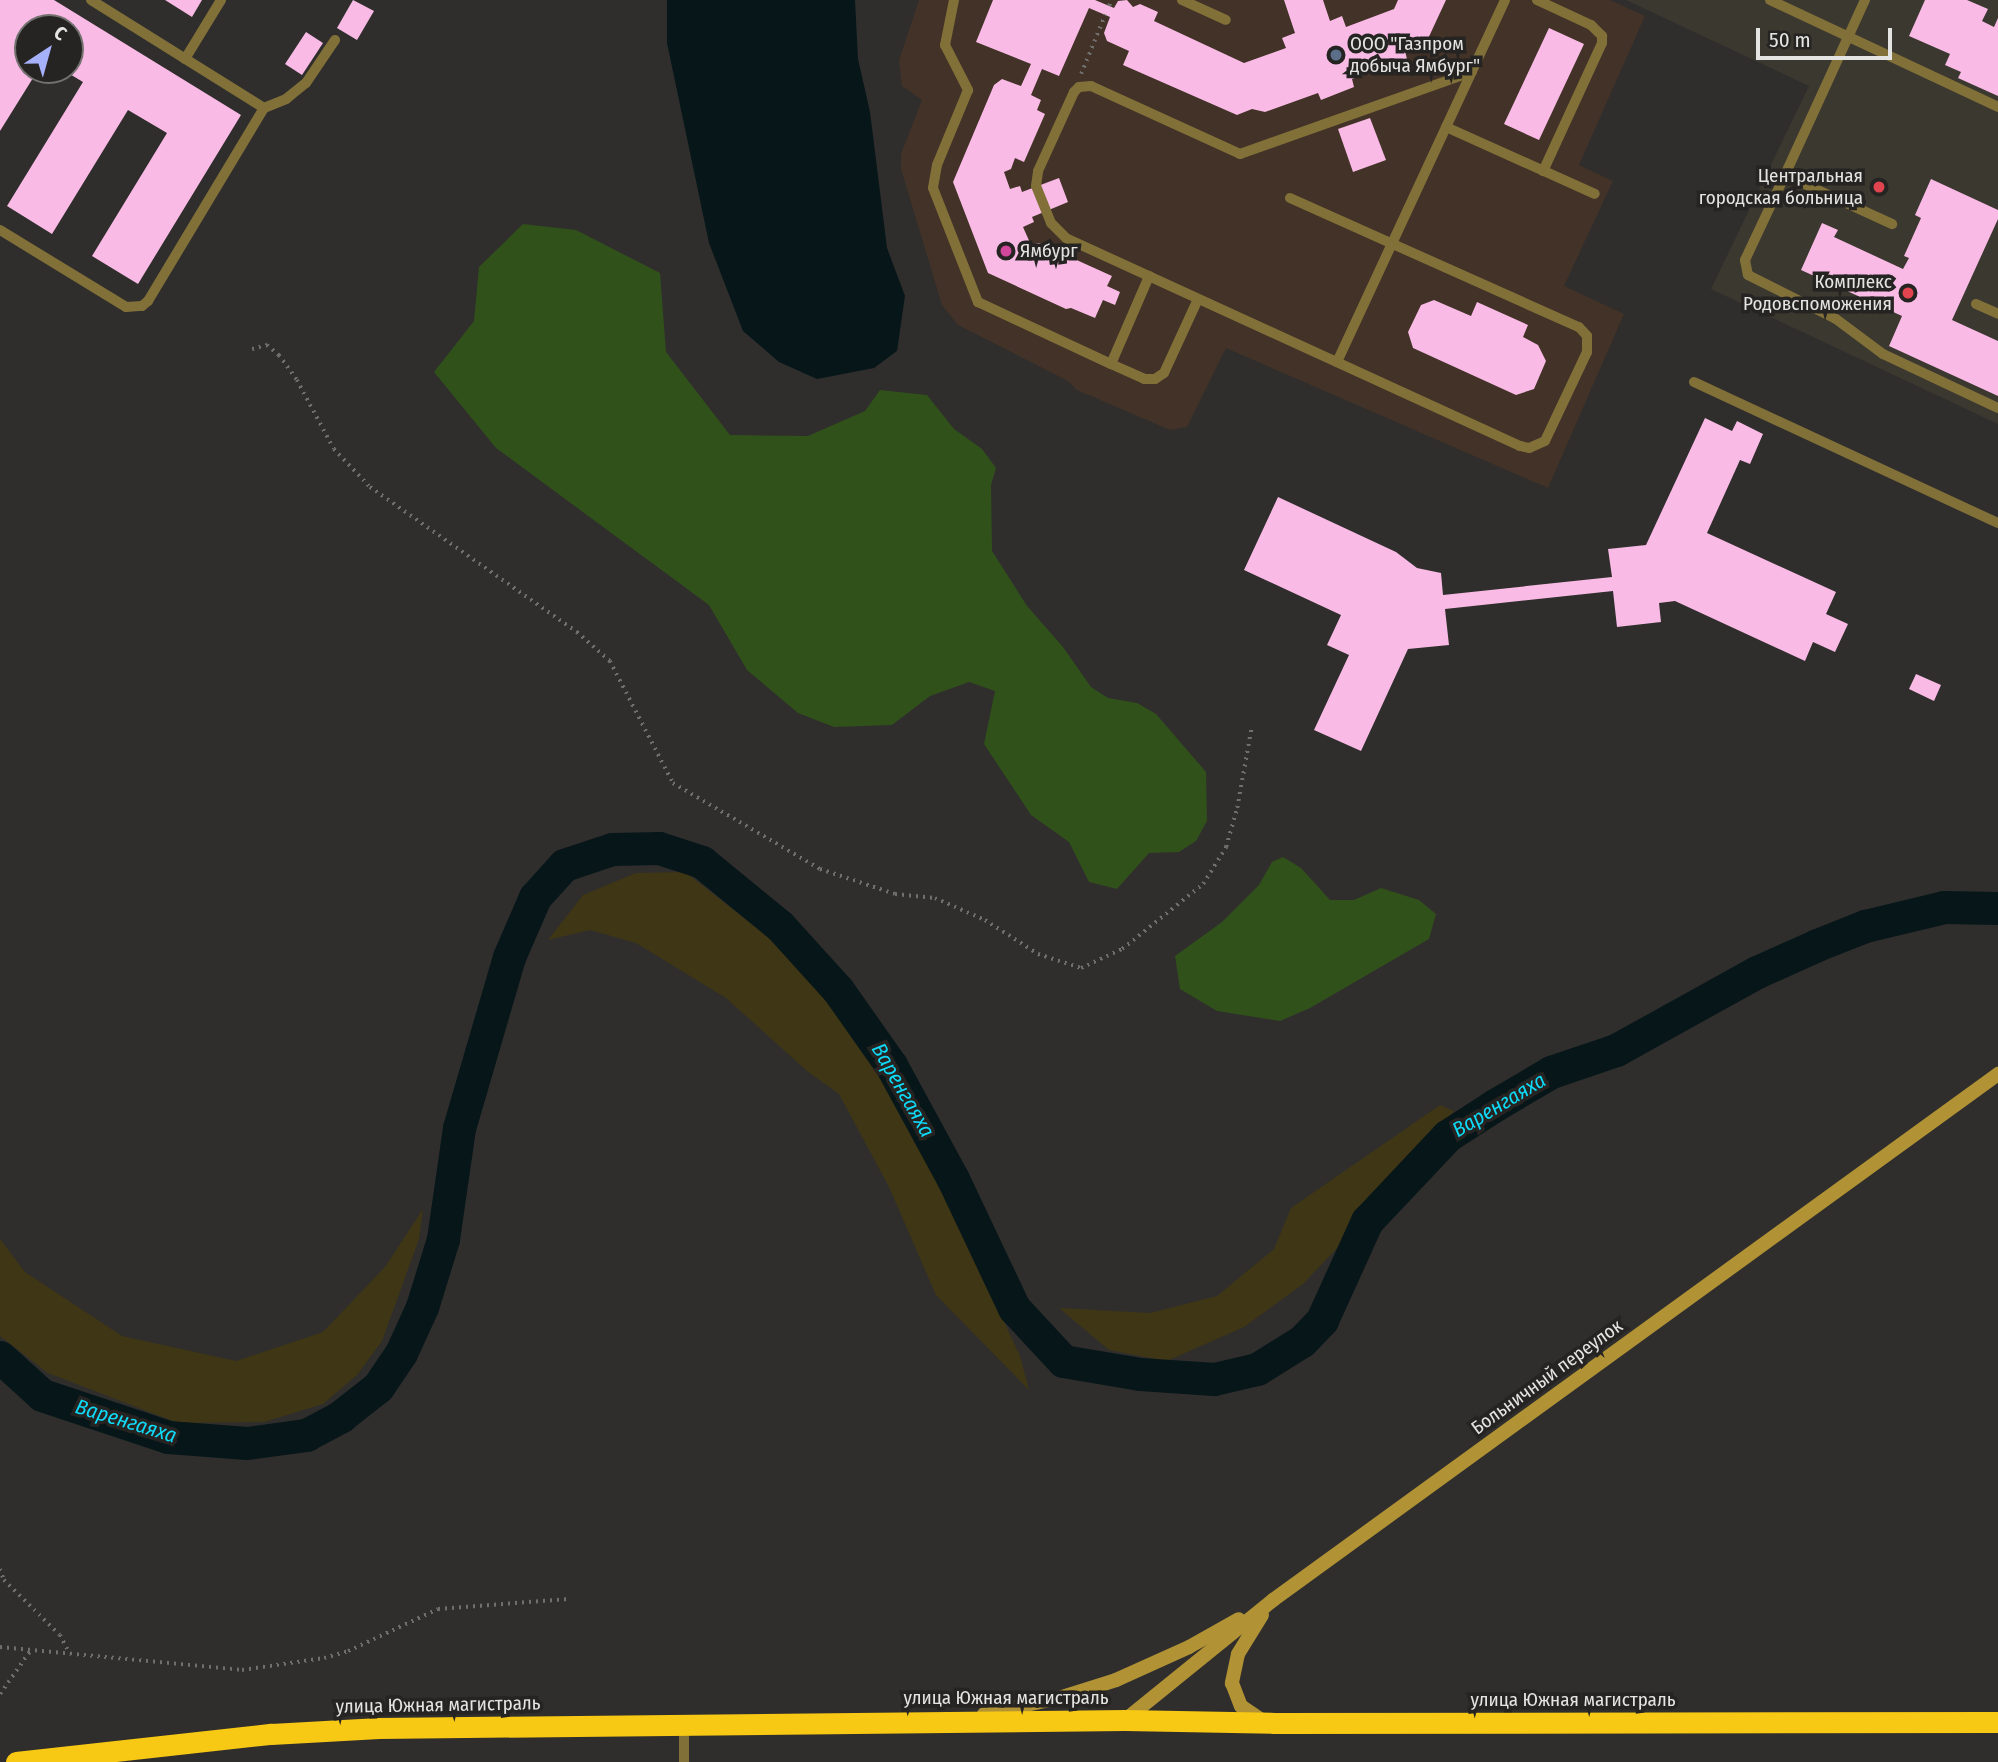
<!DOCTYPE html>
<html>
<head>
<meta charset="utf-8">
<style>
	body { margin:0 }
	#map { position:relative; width:1998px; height:1762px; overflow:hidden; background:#2f2e2c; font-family:"Fira Sans Condensed",sans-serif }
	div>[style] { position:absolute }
	.commercial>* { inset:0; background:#423227 }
	.built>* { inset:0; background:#3b3830 }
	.green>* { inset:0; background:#31511b }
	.sand>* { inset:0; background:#3e3615 }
	.water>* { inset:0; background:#071619 }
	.river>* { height:33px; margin:-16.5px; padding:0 16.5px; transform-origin:16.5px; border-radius:16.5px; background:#071619 }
	.building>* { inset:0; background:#f9bbe5 }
	.path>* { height:3.5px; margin-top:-1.75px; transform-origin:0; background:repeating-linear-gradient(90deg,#6f6f6d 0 2px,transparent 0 7px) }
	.lane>* { height:10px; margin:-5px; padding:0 5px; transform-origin:5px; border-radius:5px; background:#827039 }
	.secondary>* { height:14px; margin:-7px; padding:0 7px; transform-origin:7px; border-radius:7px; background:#b19335 }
	.highway>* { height:21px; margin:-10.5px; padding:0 10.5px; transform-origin:10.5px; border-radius:10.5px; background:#f7c814 }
	.dots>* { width:19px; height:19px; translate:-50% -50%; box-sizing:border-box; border:4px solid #262422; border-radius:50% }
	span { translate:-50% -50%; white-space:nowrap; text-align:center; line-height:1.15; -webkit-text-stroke:7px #262422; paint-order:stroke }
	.poi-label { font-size:19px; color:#e4e4e2 }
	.left { translate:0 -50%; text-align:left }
	.right { translate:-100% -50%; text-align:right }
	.street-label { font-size:19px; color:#e4e4e2 }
	.water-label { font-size:21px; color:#0fdaf7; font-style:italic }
	.north { position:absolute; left:14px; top:14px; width:70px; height:70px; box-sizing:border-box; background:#262422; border:2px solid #72716f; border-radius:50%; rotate:36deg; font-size:19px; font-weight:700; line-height:28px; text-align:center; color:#e4e4e2 }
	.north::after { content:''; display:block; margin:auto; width:24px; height:32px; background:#a6b1fc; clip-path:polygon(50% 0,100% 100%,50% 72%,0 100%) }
	.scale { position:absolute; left:1756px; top:28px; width:136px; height:32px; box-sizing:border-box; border:4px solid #e4e4e2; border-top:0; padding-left:9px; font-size:21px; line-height:24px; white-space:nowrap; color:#e4e4e2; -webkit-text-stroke:5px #262422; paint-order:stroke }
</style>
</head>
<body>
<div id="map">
	<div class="commercial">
		<i style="clip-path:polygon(919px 0,1610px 0,1645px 16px,1579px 165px,1613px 181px,1564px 286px,1624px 314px,1548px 488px,1226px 348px,1187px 427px,1170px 430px,1077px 390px,1068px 381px,958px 325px,942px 305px,901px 169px,901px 154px,922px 100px,902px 86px,899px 60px)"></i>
	</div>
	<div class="built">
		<i style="clip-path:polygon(1626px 0,1998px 0,1998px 424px,1711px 289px,1809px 86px)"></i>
	</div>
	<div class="green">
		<i style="clip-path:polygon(523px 224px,576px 230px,660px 273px,666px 352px,730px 435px,808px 436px,865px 411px,880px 390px,927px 395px,954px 429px,982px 449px,996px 468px,991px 485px,992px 551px,1027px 606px,1063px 647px,1091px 687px,1108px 698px,1137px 703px,1156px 714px,1206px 772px,1207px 821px,1196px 841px,1179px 852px,1149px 853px,1117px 889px,1089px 882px,1069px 842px,1031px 815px,984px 744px,995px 691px,969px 682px,930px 696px,892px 725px,834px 727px,798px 713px,747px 670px,709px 605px,496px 448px,434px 372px,474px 321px,479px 267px)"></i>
		<i style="clip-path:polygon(1283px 857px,1301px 868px,1330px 900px,1354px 900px,1381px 888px,1419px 900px,1436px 914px,1429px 939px,1310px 1008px,1280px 1021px,1217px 1011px,1180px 989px,1175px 956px,1222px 922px,1259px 885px,1272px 862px)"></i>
	</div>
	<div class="sand">
		<i style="clip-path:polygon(685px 872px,795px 958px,865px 1049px,941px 1187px,1020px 1356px,1029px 1390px,936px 1295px,889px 1187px,839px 1094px,807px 1071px,726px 998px,636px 943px,590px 930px,548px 940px,583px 895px,636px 873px)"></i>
		<i style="clip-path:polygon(1440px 1105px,1454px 1111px,1362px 1212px,1358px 1226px,1303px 1284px,1244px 1327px,1167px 1361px,1109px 1350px,1059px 1308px,1150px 1313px,1217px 1296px,1274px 1249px,1291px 1208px)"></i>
		<i style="clip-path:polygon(423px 1209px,419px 1239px,382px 1341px,357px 1375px,323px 1404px,264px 1422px,178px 1423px,48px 1373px,0 1336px,0 1239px,25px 1272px,122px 1336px,236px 1361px,323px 1332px,385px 1267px)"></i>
	</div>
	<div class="water">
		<i style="clip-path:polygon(667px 0,855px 0,858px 59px,870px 112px,887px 248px,905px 296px,897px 351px,874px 368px,817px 379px,779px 362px,743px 331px,709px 243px,667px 43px)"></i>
	</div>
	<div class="river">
		<i style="left:0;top:1357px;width:57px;rotate:42.1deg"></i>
		<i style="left:42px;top:1395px;width:133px;rotate:18.4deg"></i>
		<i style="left:168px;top:1437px;width:79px;rotate:4.3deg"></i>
		<i style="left:247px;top:1443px;width:60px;rotate:-7.7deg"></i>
		<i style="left:306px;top:1435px;width:40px;rotate:-28deg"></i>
		<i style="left:341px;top:1416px;width:47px;rotate:-38.1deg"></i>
		<i style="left:378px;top:1387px;width:41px;rotate:-55.9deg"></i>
		<i style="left:401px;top:1353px;width:51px;rotate:-65.5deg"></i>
		<i style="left:422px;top:1307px;width:71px;rotate:-72.8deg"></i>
		<i style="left:443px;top:1239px;width:112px;rotate:-81.8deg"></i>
		<i style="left:459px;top:1128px;width:178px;rotate:-73.7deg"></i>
		<i style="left:509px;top:957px;width:65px;rotate:-66.6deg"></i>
		<i style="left:535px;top:897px;width:43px;rotate:-47.8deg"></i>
		<i style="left:564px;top:865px;width:51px;rotate:-18.4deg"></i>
		<i style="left:612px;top:849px;width:47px;rotate:-1.2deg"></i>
		<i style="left:659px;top:848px;width:45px;rotate:18deg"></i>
		<i style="left:702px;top:862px;width:101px;rotate:39.4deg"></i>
		<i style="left:780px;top:926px;width:86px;rotate:47.8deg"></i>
		<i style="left:838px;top:990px;width:92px;rotate:54.8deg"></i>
		<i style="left:891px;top:1065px;width:130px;rotate:61.5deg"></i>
		<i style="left:953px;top:1179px;width:143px;rotate:64.7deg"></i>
		<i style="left:1014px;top:1308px;width:72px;rotate:47.2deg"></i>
		<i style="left:1063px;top:1361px;width:78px;rotate:9.6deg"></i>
		<i style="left:1140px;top:1374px;width:74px;rotate:3.9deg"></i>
		<i style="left:1214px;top:1379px;width:44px;rotate:-13.1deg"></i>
		<i style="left:1257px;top:1369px;width:53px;rotate:-31.9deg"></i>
		<i style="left:1302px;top:1341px;width:29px;rotate:-46deg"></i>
		<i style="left:1322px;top:1320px;width:109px;rotate:-65.6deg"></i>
		<i style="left:1367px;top:1221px;width:117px;rotate:-46.7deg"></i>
		<i style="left:1447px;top:1136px;width:57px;rotate:-32.9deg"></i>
		<i style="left:1495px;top:1105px;width:65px;rotate:-30.5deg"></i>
		<i style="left:1551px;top:1072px;width:69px;rotate:-18.7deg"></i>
		<i style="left:1616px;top:1050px;width:161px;rotate:-29deg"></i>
		<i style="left:1757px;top:972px;width:66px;rotate:-24.2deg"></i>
		<i style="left:1817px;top:945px;width:52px;rotate:-21.6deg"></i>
		<i style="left:1865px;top:926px;width:81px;rotate:-13.5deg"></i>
		<i style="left:1944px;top:907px;width:54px;rotate:1.1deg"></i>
	</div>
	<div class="building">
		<i style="clip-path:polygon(0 0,54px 0,241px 115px,138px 284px,92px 256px,167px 133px,128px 110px,52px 234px,7px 206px,83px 82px,63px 70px,70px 70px,70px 28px,28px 28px,28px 70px,38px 70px,0 131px)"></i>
		<i style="clip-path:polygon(165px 0,202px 0,192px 17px)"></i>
		<i style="clip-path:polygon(353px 0,374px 11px,357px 40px,337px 28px)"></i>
		<i style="clip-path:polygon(993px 0,1095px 0,1114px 8px,1118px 1px,1127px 0,1133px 7px,1140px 4px,1158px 12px,1154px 21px,1244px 63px,1286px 48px,1282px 38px,1295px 33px,1284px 0,1323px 0,1330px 21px,1342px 16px,1346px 27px,1394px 9px,1398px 0,1446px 0,1426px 43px,1405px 51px,1407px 59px,1352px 79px,1354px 87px,1321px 100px,1318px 93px,1265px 112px,1252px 109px,1237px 115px,1123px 65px,1129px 51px,1107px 41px,1104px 33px,1110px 17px,1089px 8px,1059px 76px,1042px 69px,1031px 95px,1041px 100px,1037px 110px,1045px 114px,1024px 162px,1015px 158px,1011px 169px,1004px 172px,1010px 189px,1020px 186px,1022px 192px,1059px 178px,1068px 202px,1032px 217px,1034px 222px,1023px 227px,1031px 245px,1039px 243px,1112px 276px,1107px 286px,1120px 292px,1115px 305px,1103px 300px,1095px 318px,1071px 308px,1066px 309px,988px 273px,953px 182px,994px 85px,1002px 79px,1021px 86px,1031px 64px,976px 42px)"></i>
		<i style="clip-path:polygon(1925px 0,1967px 0,1988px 9px,1982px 21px,1994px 27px,1998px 18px,1998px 96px,1958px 78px,1961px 72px,1945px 65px,1950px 54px,1909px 36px)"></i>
		<i style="clip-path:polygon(1549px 28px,1584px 44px,1539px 140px,1504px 124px)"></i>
		<i style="clip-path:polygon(306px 32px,323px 43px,302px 75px,285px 64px)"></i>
		<i style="clip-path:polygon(1370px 118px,1386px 160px,1353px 172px,1338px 129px)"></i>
		<i style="clip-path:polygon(1931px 179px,1998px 210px,1998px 219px,1952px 320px,1998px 341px,1998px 396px,1889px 346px,1902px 316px,1801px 270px,1822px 223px,1838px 230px,1834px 237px,1903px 269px,1909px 258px,1904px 256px,1921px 218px,1915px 215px)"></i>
		<i style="clip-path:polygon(1434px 300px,1471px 316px,1477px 302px,1528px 325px,1523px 337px,1538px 345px,1546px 361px,1534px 389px,1516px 395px,1413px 348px,1408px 332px,1421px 305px)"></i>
		<i style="clip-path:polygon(1705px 418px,1732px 431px,1737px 421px,1763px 434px,1750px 464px,1740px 460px,1707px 533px,1836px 592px,1826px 614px,1848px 624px,1835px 652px,1813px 642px,1805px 661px,1675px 601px,1659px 603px,1661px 622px,1617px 627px,1613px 591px,1445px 609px,1449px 645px,1408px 649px,1361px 751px,1314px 730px,1349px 655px,1327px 645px,1341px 615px,1244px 570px,1278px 497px,1396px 552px,1417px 568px,1441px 573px,1443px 595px,1612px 577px,1608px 549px,1646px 545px)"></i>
		<i style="clip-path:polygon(1916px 674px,1941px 685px,1934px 701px,1909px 689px)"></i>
	</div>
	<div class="path">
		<i style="left:1109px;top:6px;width:6px;rotate:-72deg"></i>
		<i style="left:1081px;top:74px;width:64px;rotate:-67.9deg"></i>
		<i style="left:252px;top:349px;width:16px;rotate:-15deg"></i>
		<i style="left:267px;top:345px;width:16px;rotate:40deg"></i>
		<i style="left:279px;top:355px;width:31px;rotate:54deg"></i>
		<i style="left:297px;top:380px;width:78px;rotate:61.8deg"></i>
		<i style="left:334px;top:449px;width:52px;rotate:46.5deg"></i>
		<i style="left:370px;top:487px;width:253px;rotate:35deg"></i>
		<i style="left:577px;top:632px;width:44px;rotate:41.3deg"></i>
		<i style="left:610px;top:661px;width:137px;rotate:62.7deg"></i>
		<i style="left:673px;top:783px;width:170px;rotate:30.3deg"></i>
		<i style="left:820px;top:869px;width:79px;rotate:18.4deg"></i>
		<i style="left:895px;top:894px;width:40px;rotate:5.7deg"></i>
		<i style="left:935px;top:898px;width:55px;rotate:23.7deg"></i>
		<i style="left:985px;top:920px;width:63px;rotate:32.7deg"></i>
		<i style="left:1038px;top:954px;width:45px;rotate:18deg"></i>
		<i style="left:1081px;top:968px;width:45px;rotate:-24.9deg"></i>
		<i style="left:1122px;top:949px;width:104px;rotate:-38.7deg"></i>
		<i style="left:1203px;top:884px;width:44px;rotate:-58.1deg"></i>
		<i style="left:1226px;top:847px;width:41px;rotate:-74.2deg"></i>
		<i style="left:1237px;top:808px;width:84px;rotate:-79.8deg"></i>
		<i style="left:0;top:1569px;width:12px;rotate:70deg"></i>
		<i style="left:4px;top:1580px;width:78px;rotate:44.5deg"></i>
		<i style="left:60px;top:1635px;width:21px;rotate:62deg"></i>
		<i style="left:0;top:1647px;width:243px;rotate:5.4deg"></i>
		<i style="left:242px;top:1670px;width:83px;rotate:-8.3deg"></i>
		<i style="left:324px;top:1658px;width:25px;rotate:-16deg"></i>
		<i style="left:348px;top:1651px;width:99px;rotate:-25deg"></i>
		<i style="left:438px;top:1609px;width:131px;rotate:-4.4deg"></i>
		<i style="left:0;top:1694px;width:52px;rotate:-55.1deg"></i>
	</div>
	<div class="lane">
		<i style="left:954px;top:0;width:46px;rotate:101.3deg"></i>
		<i style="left:945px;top:45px;width:51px;rotate:62.9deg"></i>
		<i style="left:968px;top:90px;width:81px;rotate:112.5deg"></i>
		<i style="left:937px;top:165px;width:23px;rotate:100deg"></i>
		<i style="left:933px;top:188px;width:123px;rotate:68.5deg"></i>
		<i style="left:978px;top:302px;width:147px;rotate:25deg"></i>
		<i style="left:1111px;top:364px;width:96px;rotate:-66.6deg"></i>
		<i style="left:1182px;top:0;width:48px;rotate:24.4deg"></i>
		<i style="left:1537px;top:0;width:60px;rotate:24.8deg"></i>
		<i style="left:1591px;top:25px;width:16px;rotate:45deg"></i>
		<i style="left:1602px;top:36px;width:7px;rotate:90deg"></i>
		<i style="left:1602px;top:43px;width:141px;rotate:114.7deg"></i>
		<i style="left:1770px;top:0;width:252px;rotate:25.1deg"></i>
		<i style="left:1865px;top:0;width:192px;rotate:114.6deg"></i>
		<i style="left:1785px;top:175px;width:118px;rotate:24.6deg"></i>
		<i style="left:185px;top:59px;width:69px;rotate:-58.6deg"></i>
		<i style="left:264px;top:108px;width:24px;rotate:-22deg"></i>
		<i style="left:286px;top:99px;width:26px;rotate:-39deg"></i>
		<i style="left:306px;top:83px;width:52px;rotate:-56deg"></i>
		<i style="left:1446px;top:127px;width:163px;rotate:24.2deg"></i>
		<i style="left:1785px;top:175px;width:94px;rotate:115.2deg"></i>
		<i style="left:1745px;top:260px;width:15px;rotate:79deg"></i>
		<i style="left:1748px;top:275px;width:98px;rotate:26.6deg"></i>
		<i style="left:1836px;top:319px;width:59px;rotate:36.7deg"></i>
		<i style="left:1883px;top:354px;width:127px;rotate:25.2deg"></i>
		<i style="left:1290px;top:198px;width:316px;rotate:24.1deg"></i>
		<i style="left:1579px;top:327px;width:12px;rotate:48deg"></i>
		<i style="left:1587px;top:336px;width:16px;rotate:90deg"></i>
		<i style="left:1587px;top:352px;width:98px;rotate:115.3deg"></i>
		<i style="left:1545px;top:441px;width:17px;rotate:156deg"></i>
		<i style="left:1529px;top:448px;width:9px;rotate:-167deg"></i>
		<i style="left:1520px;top:446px;width:499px;rotate:-155.4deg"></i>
		<i style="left:1066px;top:238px;width:21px;rotate:-135deg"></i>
		<i style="left:1051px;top:223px;width:40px;rotate:-112deg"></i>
		<i style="left:1036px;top:186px;width:15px;rotate:-82deg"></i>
		<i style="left:1038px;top:171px;width:87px;rotate:-65.5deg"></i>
		<i style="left:1074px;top:92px;width:7px;rotate:-45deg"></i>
		<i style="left:1079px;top:87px;width:12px;rotate:-5deg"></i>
		<i style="left:1091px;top:86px;width:164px;rotate:24.5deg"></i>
		<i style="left:1240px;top:154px;width:246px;rotate:-19.5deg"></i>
		<i style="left:0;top:230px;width:148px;rotate:31.4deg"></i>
		<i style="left:126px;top:307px;width:16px;rotate:-4deg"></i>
		<i style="left:142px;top:306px;width:8px;rotate:-40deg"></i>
		<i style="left:148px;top:301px;width:225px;rotate:-59deg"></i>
		<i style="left:264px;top:108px;width:204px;rotate:-148deg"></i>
		<i style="left:1976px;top:304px;width:24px;rotate:24deg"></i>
		<i style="left:1337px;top:362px;width:399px;rotate:-65.1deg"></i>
		<i style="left:1111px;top:364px;width:36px;rotate:24deg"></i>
		<i style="left:1144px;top:379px;width:11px"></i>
		<i style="left:1155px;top:379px;width:11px;rotate:-34deg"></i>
		<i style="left:1164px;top:373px;width:81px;rotate:-65.3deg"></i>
		<i style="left:1694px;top:382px;width:335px;rotate:24.9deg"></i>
		<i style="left:684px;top:1762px;width:38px;rotate:-90deg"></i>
	</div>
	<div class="secondary">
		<i style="left:1262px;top:1615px;width:46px;rotate:121.6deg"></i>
		<i style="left:1238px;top:1654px;width:30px;rotate:102deg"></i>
		<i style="left:1232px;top:1683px;width:25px;rotate:69deg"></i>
		<i style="left:1241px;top:1706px;width:25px;rotate:34deg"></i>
		<i style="left:984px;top:1714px;width:77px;rotate:-12deg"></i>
		<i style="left:1059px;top:1698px;width:60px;rotate:-17.5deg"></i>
		<i style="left:1116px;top:1680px;width:80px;rotate:-24.3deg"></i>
		<i style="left:1189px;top:1647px;width:57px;rotate:-29.2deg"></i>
		<i style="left:1125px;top:1720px;width:191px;rotate:-39deg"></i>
		<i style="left:1273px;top:1600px;width:896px;rotate:-35.96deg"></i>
	</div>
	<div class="highway">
		<i style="left:16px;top:1762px;width:257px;rotate:-6.3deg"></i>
		<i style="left:271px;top:1734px;width:108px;rotate:-3.2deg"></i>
		<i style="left:379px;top:1728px;width:746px;rotate:-0.61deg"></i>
		<i style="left:1125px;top:1720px;width:150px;rotate:1.1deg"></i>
		<i style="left:1275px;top:1723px;width:723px;rotate:-0.08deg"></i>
	</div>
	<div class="dots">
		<i style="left:1336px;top:55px;background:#5c6f8a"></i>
		<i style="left:1879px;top:187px;background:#e0444e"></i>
		<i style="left:1006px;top:251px;background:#d1479c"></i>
		<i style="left:1908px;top:293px;background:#e0444e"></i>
	</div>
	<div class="poi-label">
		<span class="left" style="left:1350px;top:55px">ООО "Газпром<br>добыча Ямбург"</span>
		<span class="right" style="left:1863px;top:187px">Центральная<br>городская больница</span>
		<span class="left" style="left:1020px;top:251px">Ямбург</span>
		<span class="right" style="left:1892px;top:293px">Комплекс<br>Родовспоможения</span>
	</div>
	<div class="street-label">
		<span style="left:1547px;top:1377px;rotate:-36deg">Больничный переулок</span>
		<span style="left:1006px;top:1698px">улица Южная магистраль</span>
		<span style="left:1573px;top:1700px">улица Южная магистраль</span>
		<span style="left:438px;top:1705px;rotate:-1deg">улица Южная магистраль</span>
	</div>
	<div class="water-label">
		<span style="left:903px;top:1090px;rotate:60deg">Варенгаяха</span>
		<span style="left:1499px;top:1105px;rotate:-31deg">Варенгаяха</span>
		<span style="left:126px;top:1421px;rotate:17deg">Варенгаяха</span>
	</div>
	<div class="north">С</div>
	<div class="scale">50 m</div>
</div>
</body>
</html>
